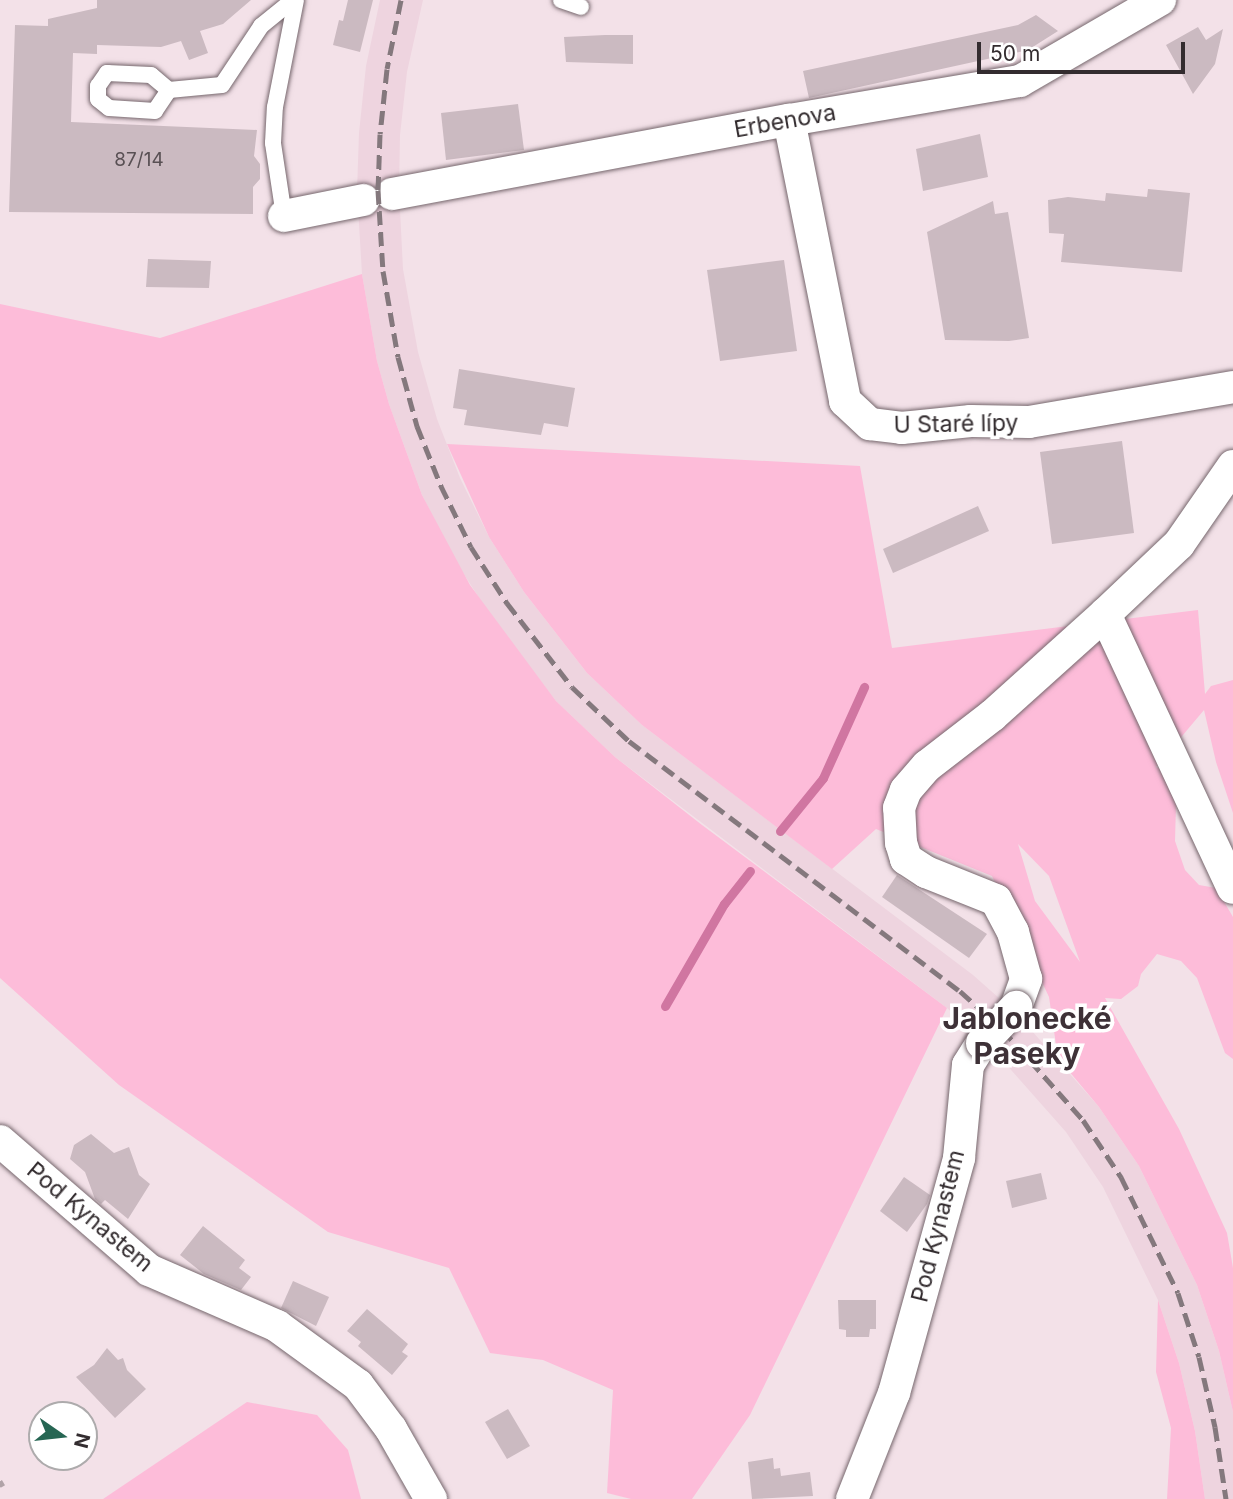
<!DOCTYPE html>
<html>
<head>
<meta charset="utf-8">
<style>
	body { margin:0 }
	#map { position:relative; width:1233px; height:1499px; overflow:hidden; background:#f3e1e8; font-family:Inter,sans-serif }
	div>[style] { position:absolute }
	.built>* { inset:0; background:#eed4df }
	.green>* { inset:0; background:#fdbcd9 }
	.stream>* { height:9px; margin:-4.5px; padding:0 4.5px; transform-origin:4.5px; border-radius:4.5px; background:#d076a1 }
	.building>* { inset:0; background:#cbbac1 }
	.path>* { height:4.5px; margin-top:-2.25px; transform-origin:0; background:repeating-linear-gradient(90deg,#b1a3a8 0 7px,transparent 0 10.5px) }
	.roads { filter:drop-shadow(0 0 2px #76676d) drop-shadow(0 0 2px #76676d) }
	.lane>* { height:16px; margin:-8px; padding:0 8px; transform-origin:8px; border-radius:8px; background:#fff }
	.street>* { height:32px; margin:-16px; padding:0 16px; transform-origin:16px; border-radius:16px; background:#fff }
	.rail>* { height:5px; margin-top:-2.5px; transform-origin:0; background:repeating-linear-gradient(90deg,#84787d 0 14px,transparent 0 21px) }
	.bridges { filter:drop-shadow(0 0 2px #76676d) drop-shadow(0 0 2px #76676d) }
	.street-bridge>* { height:32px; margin:-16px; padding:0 16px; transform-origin:16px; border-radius:16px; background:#fff }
	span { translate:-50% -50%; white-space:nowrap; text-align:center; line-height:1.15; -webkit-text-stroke:7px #fff; paint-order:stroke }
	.number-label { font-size:19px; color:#595054 }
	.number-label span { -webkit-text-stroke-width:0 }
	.street-label { font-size:23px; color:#332c2f }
	.district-label { font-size:30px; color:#3e3137; font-weight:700 }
	.north { position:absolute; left:28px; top:1401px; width:70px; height:70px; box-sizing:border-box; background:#fff; border:2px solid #adabac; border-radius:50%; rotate:104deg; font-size:19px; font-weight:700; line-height:28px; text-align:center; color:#332c2f }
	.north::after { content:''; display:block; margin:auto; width:24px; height:32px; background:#266653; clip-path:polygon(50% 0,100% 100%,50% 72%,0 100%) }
	.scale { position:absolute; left:977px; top:42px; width:208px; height:32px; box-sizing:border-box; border:4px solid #332c2f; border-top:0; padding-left:9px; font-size:21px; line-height:24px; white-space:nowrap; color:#332c2f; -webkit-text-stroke:5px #fff; paint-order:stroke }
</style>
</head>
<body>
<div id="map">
	<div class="built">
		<i style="clip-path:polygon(380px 0,423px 0,407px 72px,400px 135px,399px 190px,403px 269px,418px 352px,437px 419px,460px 478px,489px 537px,524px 592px,587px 673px,642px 725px,973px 975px,1017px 1014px,1099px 1107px,1139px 1166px,1197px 1285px,1219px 1351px,1233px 1412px,1233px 1499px,1205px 1499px,1195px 1431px,1179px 1363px,1158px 1300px,1103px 1187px,1066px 1132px,988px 1044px,947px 1008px,615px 757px,556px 701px,490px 615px,453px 557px,422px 495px,389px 404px,377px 361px,362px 274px,357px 191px,359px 133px,366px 66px)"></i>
	</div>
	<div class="green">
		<i style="clip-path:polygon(362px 274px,377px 361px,389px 404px,422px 495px,470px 585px,556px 701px,615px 757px,702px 825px,947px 1008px,750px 1415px,692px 1499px,631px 1499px,607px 1493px,613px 1390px,543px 1360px,490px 1353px,449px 1268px,328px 1232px,119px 1085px,0 978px,0 304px,160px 338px)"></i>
		<i style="clip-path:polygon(evenodd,447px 444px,860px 466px,892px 648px,1198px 610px,1205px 694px,1211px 686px,1233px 680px,1233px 813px,1216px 762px,1204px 710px,1156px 767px,1167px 771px,1176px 805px,1175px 841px,1185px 870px,1199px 885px,1216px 888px,1233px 917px,1233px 1059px,1225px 1053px,1197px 978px,1181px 961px,1157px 954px,1141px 974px,1138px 986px,1121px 999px,1105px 998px,1179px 1129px,1227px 1233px,1233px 1268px,1233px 1412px,1219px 1351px,1197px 1285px,1139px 1166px,1099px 1107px,1058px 1058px,1049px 997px,992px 876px,876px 829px,832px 869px,642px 725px,587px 673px,524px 592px,489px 537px,447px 444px,1018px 844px,1049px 876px,1080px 962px,1035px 901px,1018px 844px)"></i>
		<i style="clip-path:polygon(1158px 1300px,1179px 1363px,1195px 1431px,1205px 1499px,1167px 1499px,1171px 1428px,1156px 1372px)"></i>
		<i style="clip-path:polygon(247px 1402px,317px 1415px,348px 1450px,361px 1499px,103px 1499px)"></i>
	</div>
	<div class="stream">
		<i style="left:780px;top:831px;width:68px;rotate:-50.9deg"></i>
		<i style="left:823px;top:778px;width:100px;rotate:-65.7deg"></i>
		<i style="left:665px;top:1006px;width:118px;rotate:-60deg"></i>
		<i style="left:724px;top:904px;width:42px;rotate:-51.8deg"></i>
	</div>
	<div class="building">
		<i style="clip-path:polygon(97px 0,251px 0,223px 24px,200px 31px,208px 53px,189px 60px,181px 41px,161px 47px,97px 45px,97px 54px,73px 53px,71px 122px,257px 130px,254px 156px,260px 164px,260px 179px,253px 187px,253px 214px,9px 212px,15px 25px,48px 26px,48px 19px,97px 8px)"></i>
		<i style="clip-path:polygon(348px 0,373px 0,360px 52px,333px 45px,339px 20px,343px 21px)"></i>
		<i style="clip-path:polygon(1036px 15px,1058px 31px,1028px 50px,809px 98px,803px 71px,1018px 25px)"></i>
		<i style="clip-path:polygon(1198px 27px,1206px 40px,1223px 29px,1215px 64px,1193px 94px,1166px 45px)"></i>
		<i style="clip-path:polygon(605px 35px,633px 35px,633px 64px,566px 62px,564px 37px)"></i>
		<i style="clip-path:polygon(518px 104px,524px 150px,446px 160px,441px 113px)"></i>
		<i style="clip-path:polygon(980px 134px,988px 177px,923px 191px,916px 149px)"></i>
		<i style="clip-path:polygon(1148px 189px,1190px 193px,1182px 272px,1061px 262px,1064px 234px,1049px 233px,1048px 200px,1068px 197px,1105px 201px,1106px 193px,1147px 197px)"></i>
		<i style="clip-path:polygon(993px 201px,995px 214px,1008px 212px,1029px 338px,1009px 341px,945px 340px,927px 232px)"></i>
		<i style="clip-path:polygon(148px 259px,211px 261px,209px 288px,146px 287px)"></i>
		<i style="clip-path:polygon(784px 260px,797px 351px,720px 361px,707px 270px)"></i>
		<i style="clip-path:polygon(459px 369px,575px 388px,568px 427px,544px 423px,541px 435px,464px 425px,467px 410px,453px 408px)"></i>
		<i style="clip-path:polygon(1122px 441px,1134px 533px,1052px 544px,1040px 452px)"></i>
		<i style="clip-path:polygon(978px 506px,989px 531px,893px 573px,883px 549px)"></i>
		<i style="clip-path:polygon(897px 875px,987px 934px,969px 958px,882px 897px)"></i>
		<i style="clip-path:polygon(91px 1134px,114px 1153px,129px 1147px,139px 1175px,150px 1184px,128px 1219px,105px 1200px,101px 1204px,95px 1199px,85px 1172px,70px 1159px,74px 1145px)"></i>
		<i style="clip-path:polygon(1041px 1173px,1047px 1199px,1012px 1208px,1006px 1181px)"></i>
		<i style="clip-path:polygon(904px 1177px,930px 1195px,927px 1204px,907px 1232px,880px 1211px)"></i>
		<i style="clip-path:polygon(203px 1226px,245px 1260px,239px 1268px,251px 1277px,241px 1290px,204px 1274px,180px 1255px)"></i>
		<i style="clip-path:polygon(293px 1281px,329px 1297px,316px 1326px,281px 1308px)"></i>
		<i style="clip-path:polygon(838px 1300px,876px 1300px,876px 1329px,870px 1329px,869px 1337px,846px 1337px,846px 1330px,839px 1329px)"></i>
		<i style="clip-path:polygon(367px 1309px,408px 1344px,402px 1352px,408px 1356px,392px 1375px,358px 1346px,361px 1342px,347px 1331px)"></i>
		<i style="clip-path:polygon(107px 1348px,118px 1360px,123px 1358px,127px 1370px,146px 1389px,115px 1418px,76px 1377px,94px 1365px)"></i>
		<i style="clip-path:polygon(508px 1409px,530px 1446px,507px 1459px,485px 1422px)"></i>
		<i style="clip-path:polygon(773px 1458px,774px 1469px,780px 1468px,781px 1476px,810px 1472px,813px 1496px,752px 1499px,748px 1462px)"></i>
	</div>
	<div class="path">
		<i style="left:0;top:1481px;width:6px;rotate:59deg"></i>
	</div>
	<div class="roads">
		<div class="lane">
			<i style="left:561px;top:0;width:21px;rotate:19deg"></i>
			<i style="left:169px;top:90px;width:25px;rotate:124deg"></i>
			<i style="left:155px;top:111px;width:46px;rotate:-176.3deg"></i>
			<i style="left:109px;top:108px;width:14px;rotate:-141deg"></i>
			<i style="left:98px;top:99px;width:13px;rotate:-90deg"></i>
			<i style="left:98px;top:86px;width:16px;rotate:-55deg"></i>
			<i style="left:107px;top:73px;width:44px;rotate:2.6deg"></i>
			<i style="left:151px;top:75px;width:23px;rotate:40deg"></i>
			<i style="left:169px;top:90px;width:53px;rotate:-5.4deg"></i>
			<i style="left:222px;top:85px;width:71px;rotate:-56.5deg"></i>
			<i style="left:261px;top:26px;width:41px;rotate:-39.1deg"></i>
			<i style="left:284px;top:216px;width:74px;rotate:-98.6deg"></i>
			<i style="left:273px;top:143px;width:36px;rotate:-87deg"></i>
			<i style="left:275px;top:107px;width:109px;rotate:-78.9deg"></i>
		</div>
		<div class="street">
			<i style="left:789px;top:120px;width:287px;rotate:78.7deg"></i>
			<i style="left:845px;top:401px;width:34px;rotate:43deg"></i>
			<i style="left:870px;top:424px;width:32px;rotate:7deg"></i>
			<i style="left:902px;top:428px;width:69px;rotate:-5.8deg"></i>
			<i style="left:971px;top:421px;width:58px;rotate:1deg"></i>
			<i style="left:1029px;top:422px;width:207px;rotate:-9.7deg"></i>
			<i style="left:392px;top:194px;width:404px;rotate:-10.6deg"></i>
			<i style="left:789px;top:120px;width:234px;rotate:-9.6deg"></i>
			<i style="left:1020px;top:81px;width:162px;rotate:-30.1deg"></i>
			<i style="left:284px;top:216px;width:81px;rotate:-11.4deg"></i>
			<i style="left:1233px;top:466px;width:95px;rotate:124.7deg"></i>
			<i style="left:1179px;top:544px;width:102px;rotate:136.6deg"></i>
			<i style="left:1105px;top:614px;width:302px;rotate:65deg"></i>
			<i style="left:1016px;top:1007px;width:30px;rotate:-70deg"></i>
			<i style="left:1026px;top:979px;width:49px;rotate:-105.5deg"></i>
			<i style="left:1013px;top:932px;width:36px;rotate:-118deg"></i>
			<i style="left:996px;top:900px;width:75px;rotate:-158.2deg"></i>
			<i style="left:926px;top:872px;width:24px;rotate:-147deg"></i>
			<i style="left:906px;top:859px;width:17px;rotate:-107deg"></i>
			<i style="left:901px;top:843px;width:35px;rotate:-93deg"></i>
			<i style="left:899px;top:808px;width:19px;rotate:-69deg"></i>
			<i style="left:906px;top:790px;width:32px;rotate:-49deg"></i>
			<i style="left:927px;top:766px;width:83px;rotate:-37.7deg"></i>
			<i style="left:993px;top:715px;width:151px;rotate:-42deg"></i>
			<i style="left:0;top:1141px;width:197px;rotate:40.9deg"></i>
			<i style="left:149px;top:1270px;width:140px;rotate:23.6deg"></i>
			<i style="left:277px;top:1326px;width:100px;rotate:36.1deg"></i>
			<i style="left:358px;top:1385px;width:55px;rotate:53.1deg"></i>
			<i style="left:391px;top:1429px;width:81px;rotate:60.3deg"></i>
			<i style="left:852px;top:1499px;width:114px;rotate:-68.4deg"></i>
			<i style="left:894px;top:1393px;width:244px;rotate:-74.5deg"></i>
			<i style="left:959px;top:1158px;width:93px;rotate:-84.5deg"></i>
			<i style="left:968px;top:1065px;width:26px;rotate:-58deg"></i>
		</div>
	</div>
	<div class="rail">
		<i style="left:401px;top:0;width:70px;rotate:101.5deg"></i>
		<i style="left:387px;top:69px;width:65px;rotate:96.1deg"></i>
		<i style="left:380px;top:134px;width:56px;rotate:92deg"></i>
		<i style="left:378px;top:190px;width:81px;rotate:86.5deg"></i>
		<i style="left:383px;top:271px;width:87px;rotate:80.1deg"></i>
		<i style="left:398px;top:357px;width:72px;rotate:74.6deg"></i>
		<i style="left:417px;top:426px;width:65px;rotate:68.2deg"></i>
		<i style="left:441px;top:486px;width:68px;rotate:63.8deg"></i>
		<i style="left:471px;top:547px;width:67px;rotate:57.3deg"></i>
		<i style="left:507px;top:603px;width:106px;rotate:52.3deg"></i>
		<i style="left:572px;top:687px;width:79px;rotate:43.5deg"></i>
		<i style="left:629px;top:741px;width:415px;rotate:37.1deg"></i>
		<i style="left:960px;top:991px;width:57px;rotate:42.1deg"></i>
		<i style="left:1002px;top:1029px;width:122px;rotate:48.3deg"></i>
		<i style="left:1083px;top:1120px;width:69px;rotate:56.3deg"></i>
		<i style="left:1121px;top:1177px;width:129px;rotate:63.8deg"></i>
		<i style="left:1178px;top:1293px;width:67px;rotate:71.8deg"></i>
		<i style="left:1199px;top:1357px;width:72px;rotate:77.1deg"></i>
		<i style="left:1215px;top:1427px;width:73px;rotate:81.3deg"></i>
	</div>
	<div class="bridges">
		<div class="street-bridge">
			<i style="left:982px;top:1043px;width:50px;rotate:-46.6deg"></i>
		</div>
	</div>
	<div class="number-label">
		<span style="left:139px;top:160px">87/14</span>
	</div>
	<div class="street-label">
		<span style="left:785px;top:121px;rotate:-10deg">Erbenova</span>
		<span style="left:956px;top:424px;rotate:-1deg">U Staré lípy</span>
		<span style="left:90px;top:1217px;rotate:40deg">Pod Kynastem</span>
		<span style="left:938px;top:1226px;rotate:-76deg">Pod Kynastem</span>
	</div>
	<div class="district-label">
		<span style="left:1027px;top:1035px">Jablonecké<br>Paseky</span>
	</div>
	<div class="north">N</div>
	<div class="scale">50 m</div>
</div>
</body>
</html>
